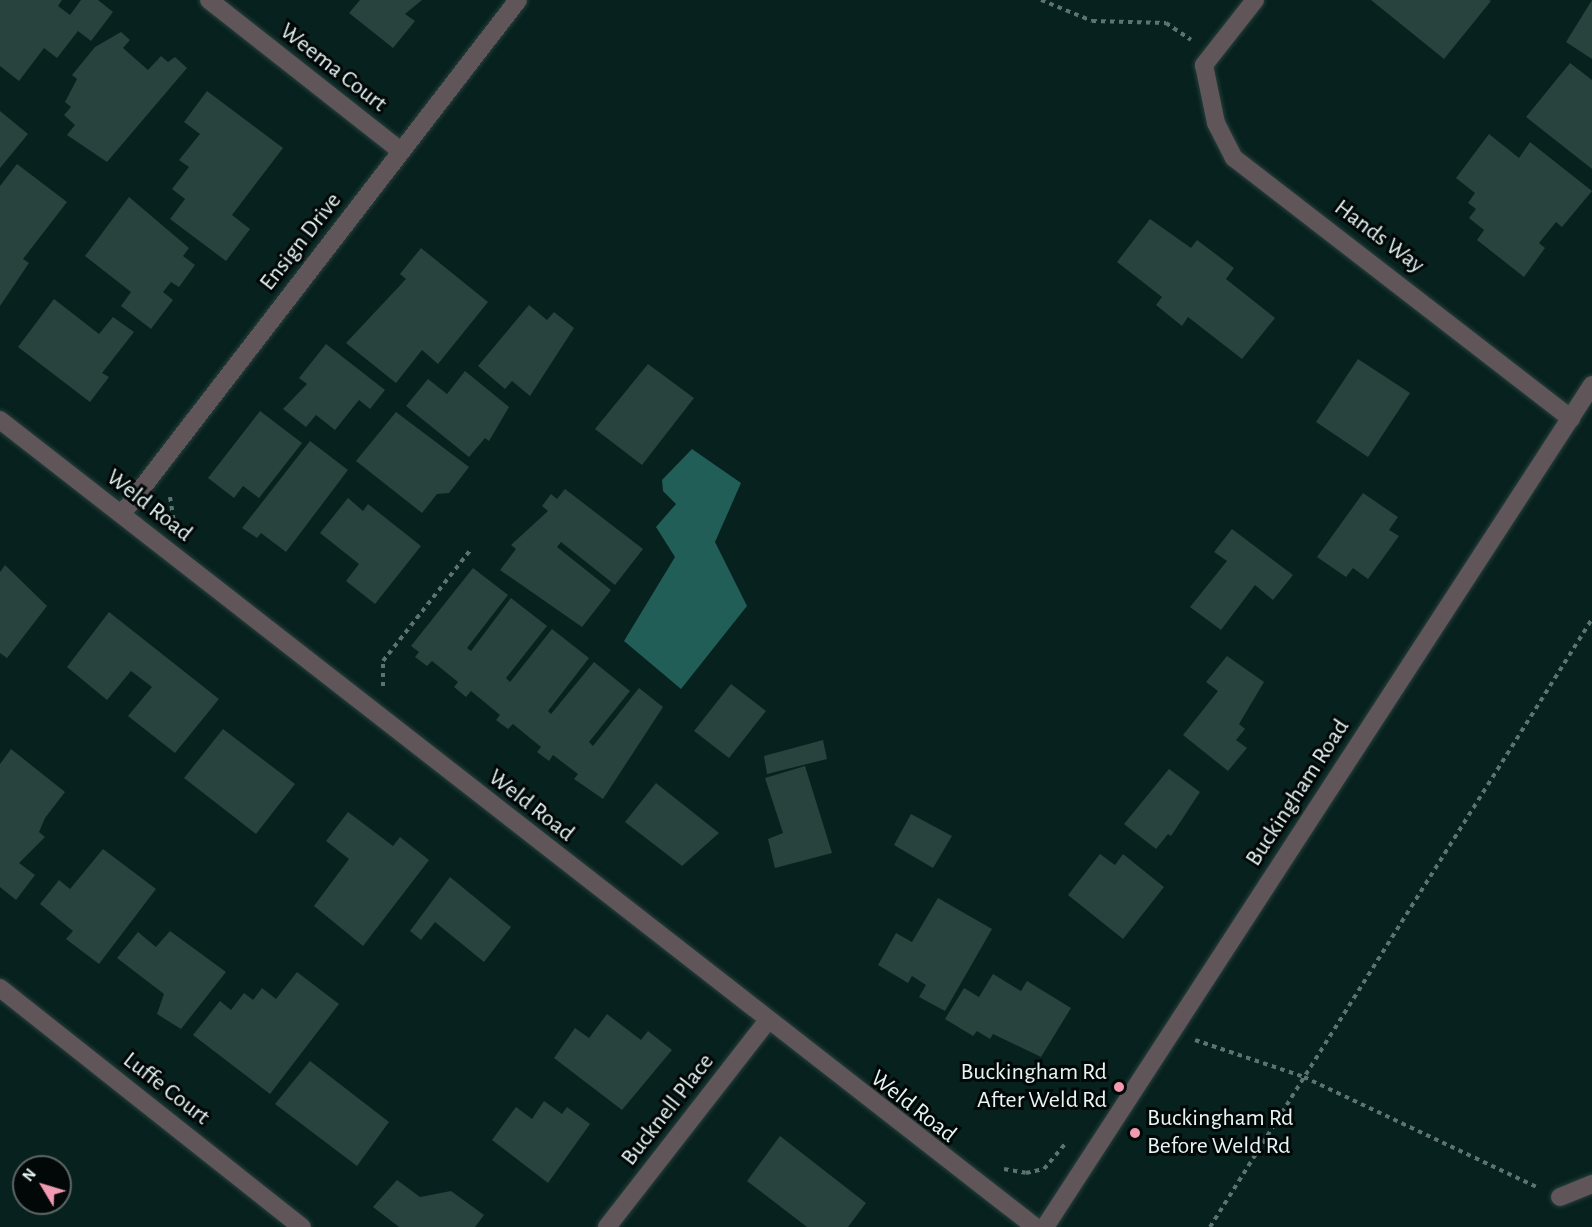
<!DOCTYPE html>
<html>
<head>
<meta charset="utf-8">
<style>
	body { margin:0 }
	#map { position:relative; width:1592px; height:1227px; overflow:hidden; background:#07211e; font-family:"Alegreya Sans",sans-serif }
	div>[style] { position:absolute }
	.water>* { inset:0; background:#215e57 }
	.building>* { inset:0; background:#28423e }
	.path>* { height:4px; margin-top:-2px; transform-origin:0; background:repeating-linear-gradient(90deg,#5e7370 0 4.5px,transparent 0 9px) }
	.roads { filter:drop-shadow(0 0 2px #263f3c) drop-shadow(0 0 2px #263f3c) }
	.minor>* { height:18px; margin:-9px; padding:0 9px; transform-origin:9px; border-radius:9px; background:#605558 }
	.dots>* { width:16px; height:16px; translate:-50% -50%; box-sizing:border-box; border:3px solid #020807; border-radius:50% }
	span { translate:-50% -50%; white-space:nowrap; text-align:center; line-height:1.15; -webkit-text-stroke:6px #020807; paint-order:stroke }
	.street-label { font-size:24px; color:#e6f5f2 }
	.poi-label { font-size:24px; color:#e6f5f2 }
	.right { translate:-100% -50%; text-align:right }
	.left { translate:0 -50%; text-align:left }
	.north { position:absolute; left:12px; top:1155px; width:60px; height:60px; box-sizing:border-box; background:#020807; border:2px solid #5d6765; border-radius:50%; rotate:308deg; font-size:16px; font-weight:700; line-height:24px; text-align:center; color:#e6f5f2 }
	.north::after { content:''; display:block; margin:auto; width:21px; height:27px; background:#f19ab1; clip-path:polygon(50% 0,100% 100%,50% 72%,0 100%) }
</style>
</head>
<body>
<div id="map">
	<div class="water">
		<i style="clip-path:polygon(692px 449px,741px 483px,715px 542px,747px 606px,681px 689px,624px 641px,675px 557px,656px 527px,676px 504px,663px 491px,662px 480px)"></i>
	</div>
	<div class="building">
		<i style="clip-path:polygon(0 0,62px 0,58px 6px,70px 15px,81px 0,98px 0,113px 12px,91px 41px,78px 31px,57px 58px,44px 48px,19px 81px,0 66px)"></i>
		<i style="clip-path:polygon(360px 0,422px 0,405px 14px,415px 21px,393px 48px,349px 13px)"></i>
		<i style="clip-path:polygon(1371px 0,1489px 0,1491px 1px,1444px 59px)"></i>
		<i style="clip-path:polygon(1592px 0,1592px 59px,1566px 42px)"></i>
		<i style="clip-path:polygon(121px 32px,130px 40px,123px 48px,148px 70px,161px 56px,168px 62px,175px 57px,187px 68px,107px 162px,67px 135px,75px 125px,64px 115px,71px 107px,65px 102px,77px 79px,72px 75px,95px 47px)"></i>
		<i style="clip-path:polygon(1570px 63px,1592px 80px,1592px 169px,1526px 117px)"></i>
		<i style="clip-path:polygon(207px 91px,283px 148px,232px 215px,250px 229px,226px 261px,170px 219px,185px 199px,172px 189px,189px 167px,179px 160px,200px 134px,184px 122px)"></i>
		<i style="clip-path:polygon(0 111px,28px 134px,0 168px)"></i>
		<i style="clip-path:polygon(1489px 134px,1519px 158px,1530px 142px,1592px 191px,1562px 227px,1556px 222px,1539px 243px,1545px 248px,1524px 277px,1477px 240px,1484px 230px,1469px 218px,1476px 209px,1468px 203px,1475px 193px,1456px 178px)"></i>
		<i style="clip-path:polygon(17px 164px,67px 202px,23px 259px,29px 263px,0 306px,0 186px)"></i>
		<i style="clip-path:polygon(129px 197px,189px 248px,183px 256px,195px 265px,179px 287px,171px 282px,163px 292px,173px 300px,151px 329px,121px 306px,131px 292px,85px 256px)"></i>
		<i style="clip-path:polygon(1150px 219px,1191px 248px,1197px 240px,1234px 268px,1226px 279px,1275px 318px,1242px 359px,1188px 317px,1182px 326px,1156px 305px,1162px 297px,1117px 262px)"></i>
		<i style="clip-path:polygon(421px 248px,488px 302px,438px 364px,422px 350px,396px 383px,346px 343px,406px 279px,400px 274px)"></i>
		<i style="clip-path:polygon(54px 299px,99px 334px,113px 317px,134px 332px,102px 373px,109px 377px,90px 402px,18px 347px)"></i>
		<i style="clip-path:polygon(529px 305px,547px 320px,554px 312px,574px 328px,530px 396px,512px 381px,505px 389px,478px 366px)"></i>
		<i style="clip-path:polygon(326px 344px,385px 390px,370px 409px,359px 400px,335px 430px,316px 415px,306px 427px,283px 409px,307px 384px,299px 378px)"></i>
		<i style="clip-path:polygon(1358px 359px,1410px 393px,1368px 457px,1316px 422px)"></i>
		<i style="clip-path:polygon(648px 364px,694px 398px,642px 465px,595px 429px)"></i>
		<i style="clip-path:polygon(465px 371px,509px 407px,489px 441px,485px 438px,469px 457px,406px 406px,428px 379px,447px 394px)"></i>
		<i style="clip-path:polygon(260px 411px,302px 443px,259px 498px,243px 486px,234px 498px,208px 478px)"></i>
		<i style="clip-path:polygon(396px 412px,469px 467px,449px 493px,437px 494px,422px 513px,356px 461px)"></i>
		<i style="clip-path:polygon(310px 441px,348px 470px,286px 552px,261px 533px,257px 538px,242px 528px)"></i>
		<i style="clip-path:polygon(565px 489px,643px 549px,615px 585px,561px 542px,557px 547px,611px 590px,582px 627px,500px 570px,516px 549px,511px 545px,548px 511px,542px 506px,551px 494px,557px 499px)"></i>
		<i style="clip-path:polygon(1363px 493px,1398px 517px,1389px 530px,1399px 536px,1368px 579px,1353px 568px,1346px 577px,1317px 557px)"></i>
		<i style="clip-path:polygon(348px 498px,363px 511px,368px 504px,421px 546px,375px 604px,346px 581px,359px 564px,320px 533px)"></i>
		<i style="clip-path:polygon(1232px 529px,1293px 575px,1273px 600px,1255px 585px,1221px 630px,1190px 607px,1227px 561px,1214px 552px)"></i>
		<i style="clip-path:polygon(5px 565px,47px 606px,7px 658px,0 653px,0 572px)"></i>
		<i style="clip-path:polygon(473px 568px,508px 595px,467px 648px,471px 651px,511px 598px,547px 626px,506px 678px,510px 682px,552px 629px,589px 658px,548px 711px,551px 714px,594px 662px,630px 691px,589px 742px,593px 746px,639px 688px,663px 707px,603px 799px,574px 779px,578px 774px,553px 755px,549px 761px,537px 752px,541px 747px,513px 724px,508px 729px,496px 720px,500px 715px,471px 691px,466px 697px,454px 687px,458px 682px,432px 661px,427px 666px,415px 657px,419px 652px,411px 646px)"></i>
		<i style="clip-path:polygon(109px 612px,219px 699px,175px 753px,128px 716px,152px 687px,131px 671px,107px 700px,67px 667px)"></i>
		<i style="clip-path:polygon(1227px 656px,1264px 682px,1239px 724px,1245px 729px,1236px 740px,1247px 748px,1228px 771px,1183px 735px,1218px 691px,1206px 682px)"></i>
		<i style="clip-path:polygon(731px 684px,766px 711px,729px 758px,694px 731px)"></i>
		<i style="clip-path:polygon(223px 729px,295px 784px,256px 834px,184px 778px)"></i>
		<i style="clip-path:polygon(823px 740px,827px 759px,767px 774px,764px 756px)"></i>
		<i style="clip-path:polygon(11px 749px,65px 792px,45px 818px,39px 832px,45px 837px,19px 863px,35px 875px,16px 900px,0 887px,0 764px)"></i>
		<i style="clip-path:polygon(805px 766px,832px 853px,775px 868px,768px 839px,783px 833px,765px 778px)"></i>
		<i style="clip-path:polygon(1169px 769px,1200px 792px,1171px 836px,1168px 834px,1156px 849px,1124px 824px)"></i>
		<i style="clip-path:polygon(656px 783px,719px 833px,682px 866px,625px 822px)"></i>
		<i style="clip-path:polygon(348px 812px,393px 846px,400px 837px,429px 860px,363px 946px,314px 906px,349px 859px,326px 841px)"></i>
		<i style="clip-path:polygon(911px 814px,952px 836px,933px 868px,894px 845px)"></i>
		<i style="clip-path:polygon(103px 849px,156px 889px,99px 964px,66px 939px,73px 931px,40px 904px,59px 880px,70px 889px)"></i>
		<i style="clip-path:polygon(1100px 854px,1115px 865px,1123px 854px,1164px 887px,1123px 939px,1068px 895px)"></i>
		<i style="clip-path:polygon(450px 877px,511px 927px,484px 962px,435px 922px,421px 940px,410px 931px)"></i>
		<i style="clip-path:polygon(938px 898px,992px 929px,945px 1011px,919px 997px,926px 985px,912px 976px,908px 983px,878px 965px,896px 933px,912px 942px)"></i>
		<i style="clip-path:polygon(170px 931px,226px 972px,181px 1029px,157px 1014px,164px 994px,117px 958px,138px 932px,156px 947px)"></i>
		<i style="clip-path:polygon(297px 972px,339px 1004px,270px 1094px,193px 1035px,220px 1001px,231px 1010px,244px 993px,253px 1000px,262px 988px,276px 999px)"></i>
		<i style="clip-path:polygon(993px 974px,1021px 991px,1027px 981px,1071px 1008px,1041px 1057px,993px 1034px,990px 1039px,977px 1031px,973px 1036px,945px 1019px,964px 988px,979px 997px)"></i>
		<i style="clip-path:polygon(607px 1014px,641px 1040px,648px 1031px,672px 1050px,622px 1110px,554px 1058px,575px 1028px,589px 1038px)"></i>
		<i style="clip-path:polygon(310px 1061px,389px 1122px,357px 1166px,275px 1104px)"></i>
		<i style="clip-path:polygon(544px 1101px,562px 1114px,567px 1107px,590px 1124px,548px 1183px,492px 1140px,516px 1107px,532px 1119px)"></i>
		<i style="clip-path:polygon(780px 1136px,866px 1203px,848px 1227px,807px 1227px,747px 1181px)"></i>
		<i style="clip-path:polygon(397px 1180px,420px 1197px,451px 1191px,484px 1215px,475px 1227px,399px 1227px,373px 1207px)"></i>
	</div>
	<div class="path">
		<i style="left:1041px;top:0;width:55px;rotate:22.4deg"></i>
		<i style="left:1092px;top:21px;width:74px;rotate:1.5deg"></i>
		<i style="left:1166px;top:23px;width:30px;rotate:34deg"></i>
		<i style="left:170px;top:497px;width:24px;rotate:81deg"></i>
		<i style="left:383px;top:686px;width:25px;rotate:-90deg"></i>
		<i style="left:383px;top:661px;width:142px;rotate:-51.8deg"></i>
		<i style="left:1195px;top:1040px;width:115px;rotate:18.7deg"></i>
		<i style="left:1304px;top:1077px;width:258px;rotate:25.3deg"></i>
		<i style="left:1004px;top:1169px;width:22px;rotate:10deg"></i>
		<i style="left:1026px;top:1173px;width:18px;rotate:-13deg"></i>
		<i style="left:1044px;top:1169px;width:33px;rotate:-50deg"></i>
		<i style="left:1210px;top:1227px;width:718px;rotate:-57.86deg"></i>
	</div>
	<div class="roads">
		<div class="minor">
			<i style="left:209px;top:0;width:244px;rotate:38.2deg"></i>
			<i style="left:1255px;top:0;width:83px;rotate:128.1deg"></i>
			<i style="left:1204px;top:65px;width:59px;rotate:78.3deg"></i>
			<i style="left:1216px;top:123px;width:39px;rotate:63deg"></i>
			<i style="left:1234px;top:158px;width:426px;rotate:37.7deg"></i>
			<i style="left:0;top:420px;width:1312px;rotate:37.94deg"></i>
			<i style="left:122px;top:514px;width:649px;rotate:-52.39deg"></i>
			<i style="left:0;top:988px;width:385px;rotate:38.4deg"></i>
			<i style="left:1560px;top:1197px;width:35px;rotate:-22deg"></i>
			<i style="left:607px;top:1227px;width:259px;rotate:-52.1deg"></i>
			<i style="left:1045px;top:1227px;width:1004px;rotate:-56.99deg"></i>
		</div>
	</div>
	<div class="dots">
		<i style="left:1119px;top:1087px;background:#f19ab1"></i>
		<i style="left:1135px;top:1133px;background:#f19ab1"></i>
	</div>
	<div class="street-label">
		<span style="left:333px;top:68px;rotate:38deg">Weema Court</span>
		<span style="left:1379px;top:237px;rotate:37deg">Hands Way</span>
		<span style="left:301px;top:242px;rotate:-52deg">Ensign Drive</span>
		<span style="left:149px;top:506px;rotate:38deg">Weld Road</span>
		<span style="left:1298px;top:793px;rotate:-57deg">Buckingham Road</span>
		<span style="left:531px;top:806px;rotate:38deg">Weld Road</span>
		<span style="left:166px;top:1089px;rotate:38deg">Luffe Court</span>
		<span style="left:913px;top:1107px;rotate:38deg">Weld Road</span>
		<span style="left:668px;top:1110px;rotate:-52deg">Bucknell Place</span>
	</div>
	<div class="poi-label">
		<span class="right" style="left:1107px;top:1087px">Buckingham Rd<br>After Weld Rd</span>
		<span class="left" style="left:1147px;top:1133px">Buckingham Rd<br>Before Weld Rd</span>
	</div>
	<div class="north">N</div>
</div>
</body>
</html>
